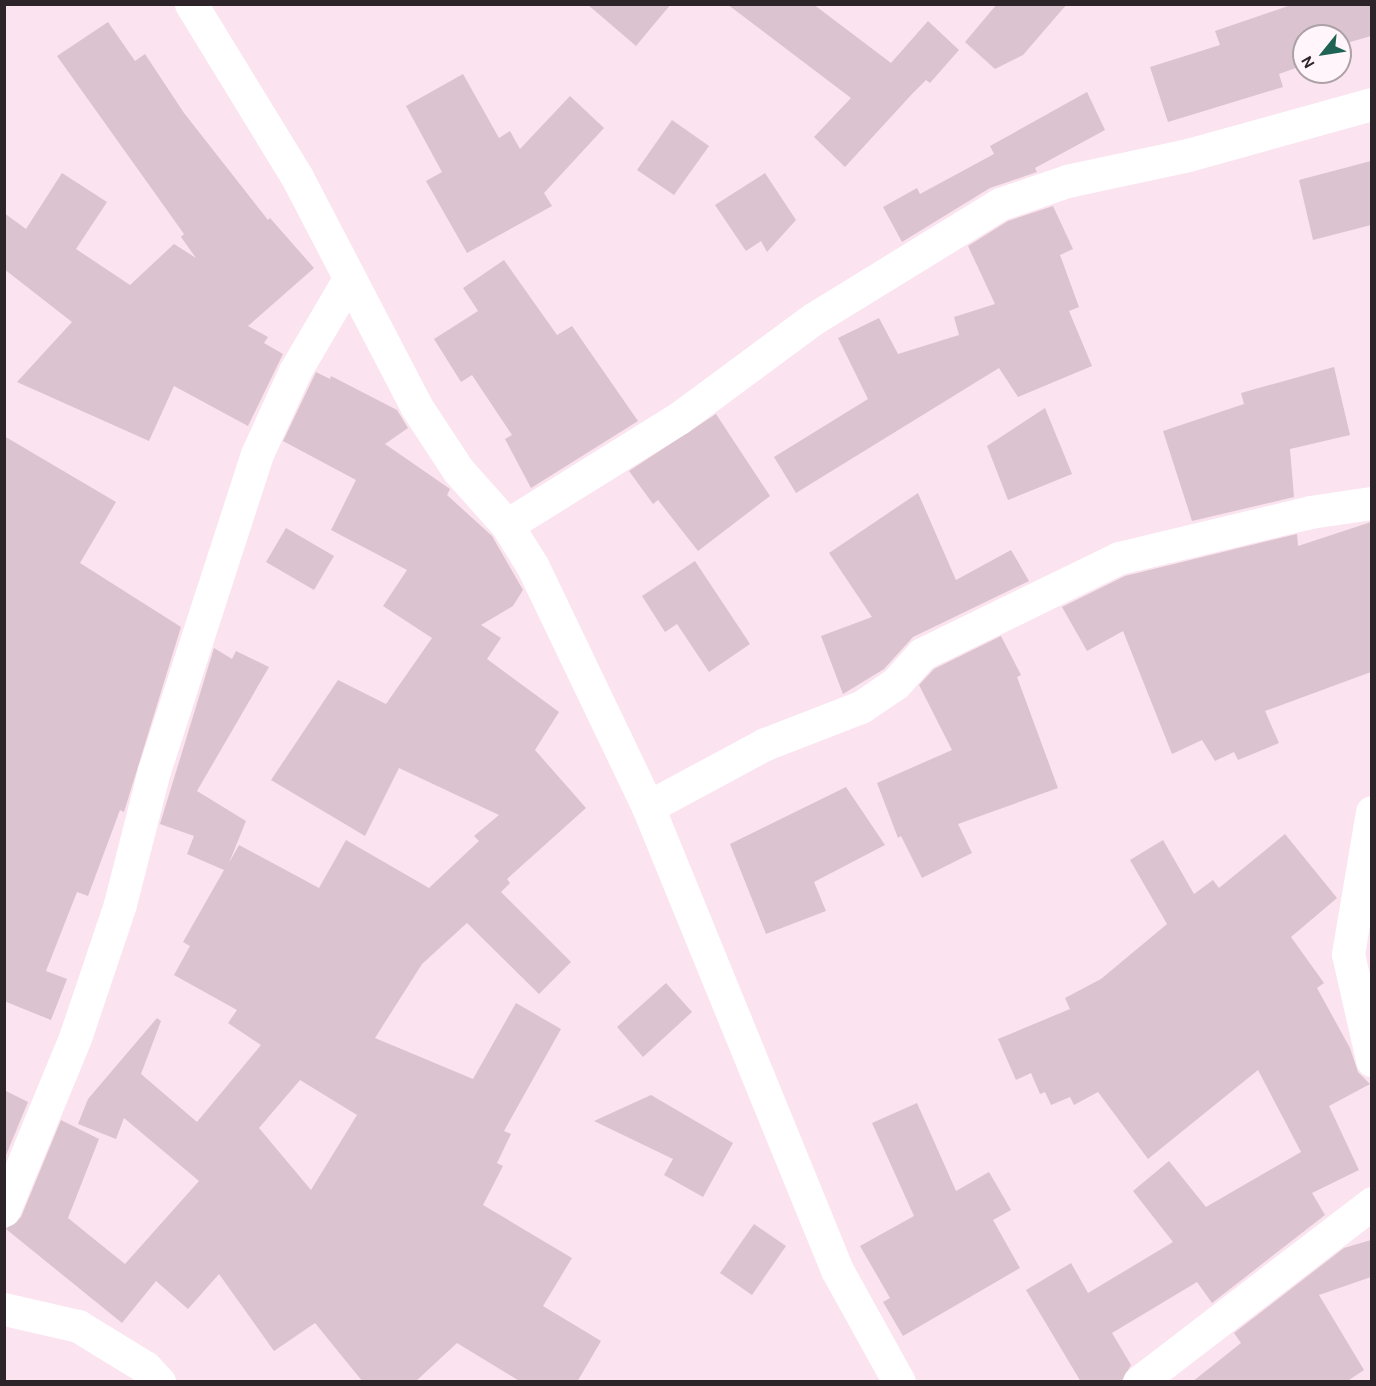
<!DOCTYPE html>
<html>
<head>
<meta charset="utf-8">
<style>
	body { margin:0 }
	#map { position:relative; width:1376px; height:1386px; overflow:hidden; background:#fbe3ef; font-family:Karla,sans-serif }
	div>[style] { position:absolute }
	.building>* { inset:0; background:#dbc4cf }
	.minor>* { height:33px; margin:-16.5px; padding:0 16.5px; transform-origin:16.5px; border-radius:16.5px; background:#fff }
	span { translate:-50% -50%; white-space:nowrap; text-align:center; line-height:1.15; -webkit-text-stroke:5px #fff5fa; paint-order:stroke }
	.frame { position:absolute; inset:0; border:6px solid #2d2429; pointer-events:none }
	.north { position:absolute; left:1292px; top:24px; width:60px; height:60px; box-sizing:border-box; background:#fff5fa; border:2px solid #aba1a6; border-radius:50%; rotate:240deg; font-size:16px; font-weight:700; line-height:24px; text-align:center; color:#2d2429 }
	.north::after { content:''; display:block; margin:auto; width:21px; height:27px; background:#1f6354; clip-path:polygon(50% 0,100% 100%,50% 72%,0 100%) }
</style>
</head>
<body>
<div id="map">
	<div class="building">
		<i style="clip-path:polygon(587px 4px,671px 4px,636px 46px)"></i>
		<i style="clip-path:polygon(727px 4px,813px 4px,891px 63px,928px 21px,959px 50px,930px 83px,926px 80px,912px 94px,845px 167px,814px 137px,851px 98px)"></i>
		<i style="clip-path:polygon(997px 4px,1067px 4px,1023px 55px,995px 69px,965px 42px)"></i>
		<i style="clip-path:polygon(1294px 4px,1371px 4px,1371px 36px,1340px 45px,1340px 36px,1304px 36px,1304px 65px,1279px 74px,1283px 87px,1168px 122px,1150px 67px,1220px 45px,1215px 31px)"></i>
		<i style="clip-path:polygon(108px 22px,135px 61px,145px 54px,184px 113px,268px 220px,270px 218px,314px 268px,248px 326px,268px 337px,264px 343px,283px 354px,248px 426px,174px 386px,149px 441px,17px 382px,72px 322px,4px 269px,4px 213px,26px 229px,62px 173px,107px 202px,76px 249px,130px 285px,174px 244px,196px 258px,181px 237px,184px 234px,57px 56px)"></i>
		<i style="clip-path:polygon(463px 74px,499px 138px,510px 131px,520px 149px,570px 96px,604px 128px,544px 193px,552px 206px,467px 253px,426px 181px,442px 172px,406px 106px)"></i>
		<i style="clip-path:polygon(1087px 92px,1105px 130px,1035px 168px,1037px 172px,990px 188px,902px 242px,883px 207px,917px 188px,920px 194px,994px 154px,990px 146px)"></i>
		<i style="clip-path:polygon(672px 120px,709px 146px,674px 195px,637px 170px)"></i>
		<i style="clip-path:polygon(1371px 161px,1371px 225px,1313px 240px,1299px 180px)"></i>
		<i style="clip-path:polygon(765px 173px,796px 220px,767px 252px,761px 241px,746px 251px,715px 205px)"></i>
		<i style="clip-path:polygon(1053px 206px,1073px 249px,1060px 255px,1079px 307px,1069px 311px,1092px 366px,1018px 397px,999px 368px,796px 493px,774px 457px,868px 399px,838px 338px,879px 318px,898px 354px,959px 335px,954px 317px,995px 304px,968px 246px,1008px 221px)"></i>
		<i style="clip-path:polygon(504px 260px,557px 335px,572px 326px,638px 421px,531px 488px,505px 439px,512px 435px,472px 375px,461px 382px,434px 339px,478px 311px,463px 288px)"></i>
		<i style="clip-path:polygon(1334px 367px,1350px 435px,1290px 449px,1294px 497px,1192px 521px,1163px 431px,1244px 404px,1241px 393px)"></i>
		<i style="clip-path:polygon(evenodd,316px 372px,330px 379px,331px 376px,397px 410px,408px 428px,385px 444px,450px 489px,447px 495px,492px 536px,523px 590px,513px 606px,481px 625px,501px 638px,487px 659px,559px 712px,535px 750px,586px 808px,507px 879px,510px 883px,501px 892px,571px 962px,539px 994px,467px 923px,422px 964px,375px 1038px,473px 1079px,516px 1003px,561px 1029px,504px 1131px,511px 1134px,497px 1163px,503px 1166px,483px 1205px,572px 1258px,543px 1306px,601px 1341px,577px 1382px,521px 1382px,457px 1343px,415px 1382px,363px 1382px,315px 1323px,274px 1351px,219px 1274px,188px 1309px,156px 1281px,122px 1323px,6px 1229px,21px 1217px,61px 1120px,99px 1139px,68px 1218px,125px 1264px,199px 1181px,124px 1118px,116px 1139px,78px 1124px,88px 1099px,157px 1018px,161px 1021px,141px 1074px,197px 1122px,261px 1045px,228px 1023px,237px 1010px,174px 975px,190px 946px,183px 942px,224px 870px,187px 854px,194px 836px,160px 824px,214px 648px,232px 659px,236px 651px,269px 667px,197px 791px,246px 821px,229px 863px,239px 845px,319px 888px,346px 840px,429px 888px,479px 841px,474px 836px,499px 815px,399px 768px,365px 836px,271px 780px,338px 680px,386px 704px,432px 638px,383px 606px,407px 570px,331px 530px,356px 480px,283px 441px,316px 372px,300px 1080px,357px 1115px,311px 1190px,259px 1128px,300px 1080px)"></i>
		<i style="clip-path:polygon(1045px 408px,1072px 474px,1008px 500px,987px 446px)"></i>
		<i style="clip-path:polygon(716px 414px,770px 496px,698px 551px,658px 500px,653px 504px,629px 471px)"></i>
		<i style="clip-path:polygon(4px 436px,116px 502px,80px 563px,181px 627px,124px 812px,120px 810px,88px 896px,77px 892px,46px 971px,67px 979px,51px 1020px,4px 1001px)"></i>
		<i style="clip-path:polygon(918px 493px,956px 580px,1011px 550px,1029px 581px,913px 637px,884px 669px,843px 694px,821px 636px,872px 617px,829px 553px)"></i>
		<i style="clip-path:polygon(1371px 522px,1371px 672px,1265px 711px,1279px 743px,1238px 760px,1234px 752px,1215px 761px,1202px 740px,1172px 754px,1123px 631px,1087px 651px,1062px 607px,1125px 576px,1297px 534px,1298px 546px)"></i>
		<i style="clip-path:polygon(286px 528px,334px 556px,314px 590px,266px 562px)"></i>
		<i style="clip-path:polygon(695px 561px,750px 644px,709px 672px,677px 624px,665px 632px,642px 596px)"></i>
		<i style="clip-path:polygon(1001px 636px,1021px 675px,1017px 677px,1058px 788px,958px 824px,972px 853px,922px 878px,901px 836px,898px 838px,877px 783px,952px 750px,919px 685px,934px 669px)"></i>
		<i style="clip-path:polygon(846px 787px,885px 845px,814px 882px,826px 911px,766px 934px,730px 844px)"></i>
		<i style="clip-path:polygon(1285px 834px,1337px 898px,1291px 937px,1324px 983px,1317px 988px,1350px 1048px,1358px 1072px,1370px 1084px,1329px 1106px,1359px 1170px,1312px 1193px,1325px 1215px,1212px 1303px,1197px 1282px,1112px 1333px,1131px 1365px,1121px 1382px,1081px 1382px,1026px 1290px,1071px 1263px,1088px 1293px,1173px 1242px,1133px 1191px,1169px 1161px,1206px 1207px,1301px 1152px,1258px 1070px,1148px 1159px,1098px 1092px,1074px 1105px,1070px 1097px,1051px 1105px,1045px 1092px,1040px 1094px,1031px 1073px,1016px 1080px,998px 1039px,1070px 1009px,1065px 998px,1101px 979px,1167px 924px,1130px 860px,1163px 840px,1194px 894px,1213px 880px,1219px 888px)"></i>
		<i style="clip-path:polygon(666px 983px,692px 1012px,643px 1057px,617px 1027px)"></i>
		<i style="clip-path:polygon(4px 1090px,28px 1102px,4px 1160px)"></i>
		<i style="clip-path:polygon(651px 1095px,733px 1143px,703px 1197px,664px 1175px,673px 1159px,594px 1121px)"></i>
		<i style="clip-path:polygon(917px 1103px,956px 1191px,989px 1172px,1011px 1210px,993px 1220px,1020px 1268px,903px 1336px,883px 1302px,890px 1298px,860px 1246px,914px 1216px,872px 1123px)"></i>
		<i style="clip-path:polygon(754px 1224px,786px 1246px,752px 1295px,720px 1273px)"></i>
		<i style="clip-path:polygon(1371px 1240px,1371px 1277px,1319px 1295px,1364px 1370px,1346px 1382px,1192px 1382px,1241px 1343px,1234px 1333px,1344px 1248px)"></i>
	</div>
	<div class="minor">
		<i style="left:191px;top:4px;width:203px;rotate:58.5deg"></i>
		<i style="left:297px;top:177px;width:258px;rotate:62.5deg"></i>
		<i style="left:416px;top:406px;width:77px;rotate:56.7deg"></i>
		<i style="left:458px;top:470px;width:74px;rotate:48.3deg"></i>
		<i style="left:507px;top:525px;width:49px;rotate:58.2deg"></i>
		<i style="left:533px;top:567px;width:266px;rotate:64.4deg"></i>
		<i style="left:648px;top:807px;width:500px;rotate:67.79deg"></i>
		<i style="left:837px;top:1270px;width:128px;rotate:61deg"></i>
		<i style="left:507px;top:525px;width:203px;rotate:-31.9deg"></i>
		<i style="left:679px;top:418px;width:167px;rotate:-36.5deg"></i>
		<i style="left:813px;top:319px;width:220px;rotate:-31.6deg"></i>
		<i style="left:1000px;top:204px;width:71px;rotate:-18.9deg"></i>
		<i style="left:1067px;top:181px;width:124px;rotate:-12.1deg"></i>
		<i style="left:1188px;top:155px;width:191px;rotate:-15.5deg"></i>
		<i style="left:648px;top:807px;width:133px;rotate:-28.3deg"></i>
		<i style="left:765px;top:744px;width:103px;rotate:-21.1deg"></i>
		<i style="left:861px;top:707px;width:42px;rotate:-34.4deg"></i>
		<i style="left:896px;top:683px;width:39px;rotate:-48deg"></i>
		<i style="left:922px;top:654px;width:219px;rotate:-26deg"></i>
		<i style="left:1119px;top:558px;width:196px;rotate:-13.5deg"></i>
		<i style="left:1310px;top:512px;width:63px;rotate:-8.3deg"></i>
		<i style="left:1372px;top:812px;width:144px;rotate:99.6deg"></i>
		<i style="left:1348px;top:954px;width:109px;rotate:77.2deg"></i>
		<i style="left:4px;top:1210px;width:189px;rotate:-67.6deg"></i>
		<i style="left:76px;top:1035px;width:138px;rotate:-71.4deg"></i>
		<i style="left:120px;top:904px;width:137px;rotate:-75.7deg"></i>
		<i style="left:154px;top:771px;width:333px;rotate:-72deg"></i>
		<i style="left:257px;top:454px;width:91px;rotate:-65.4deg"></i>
		<i style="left:295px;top:371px;width:107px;rotate:-59.6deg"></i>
		<i style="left:4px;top:1309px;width:76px;rotate:12.9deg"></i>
		<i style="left:78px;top:1326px;width:79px;rotate:31.5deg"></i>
		<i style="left:145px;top:1367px;width:21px;rotate:47deg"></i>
		<i style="left:1139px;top:1382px;width:294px;rotate:-37.5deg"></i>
	</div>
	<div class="frame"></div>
	<div class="north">N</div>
</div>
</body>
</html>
